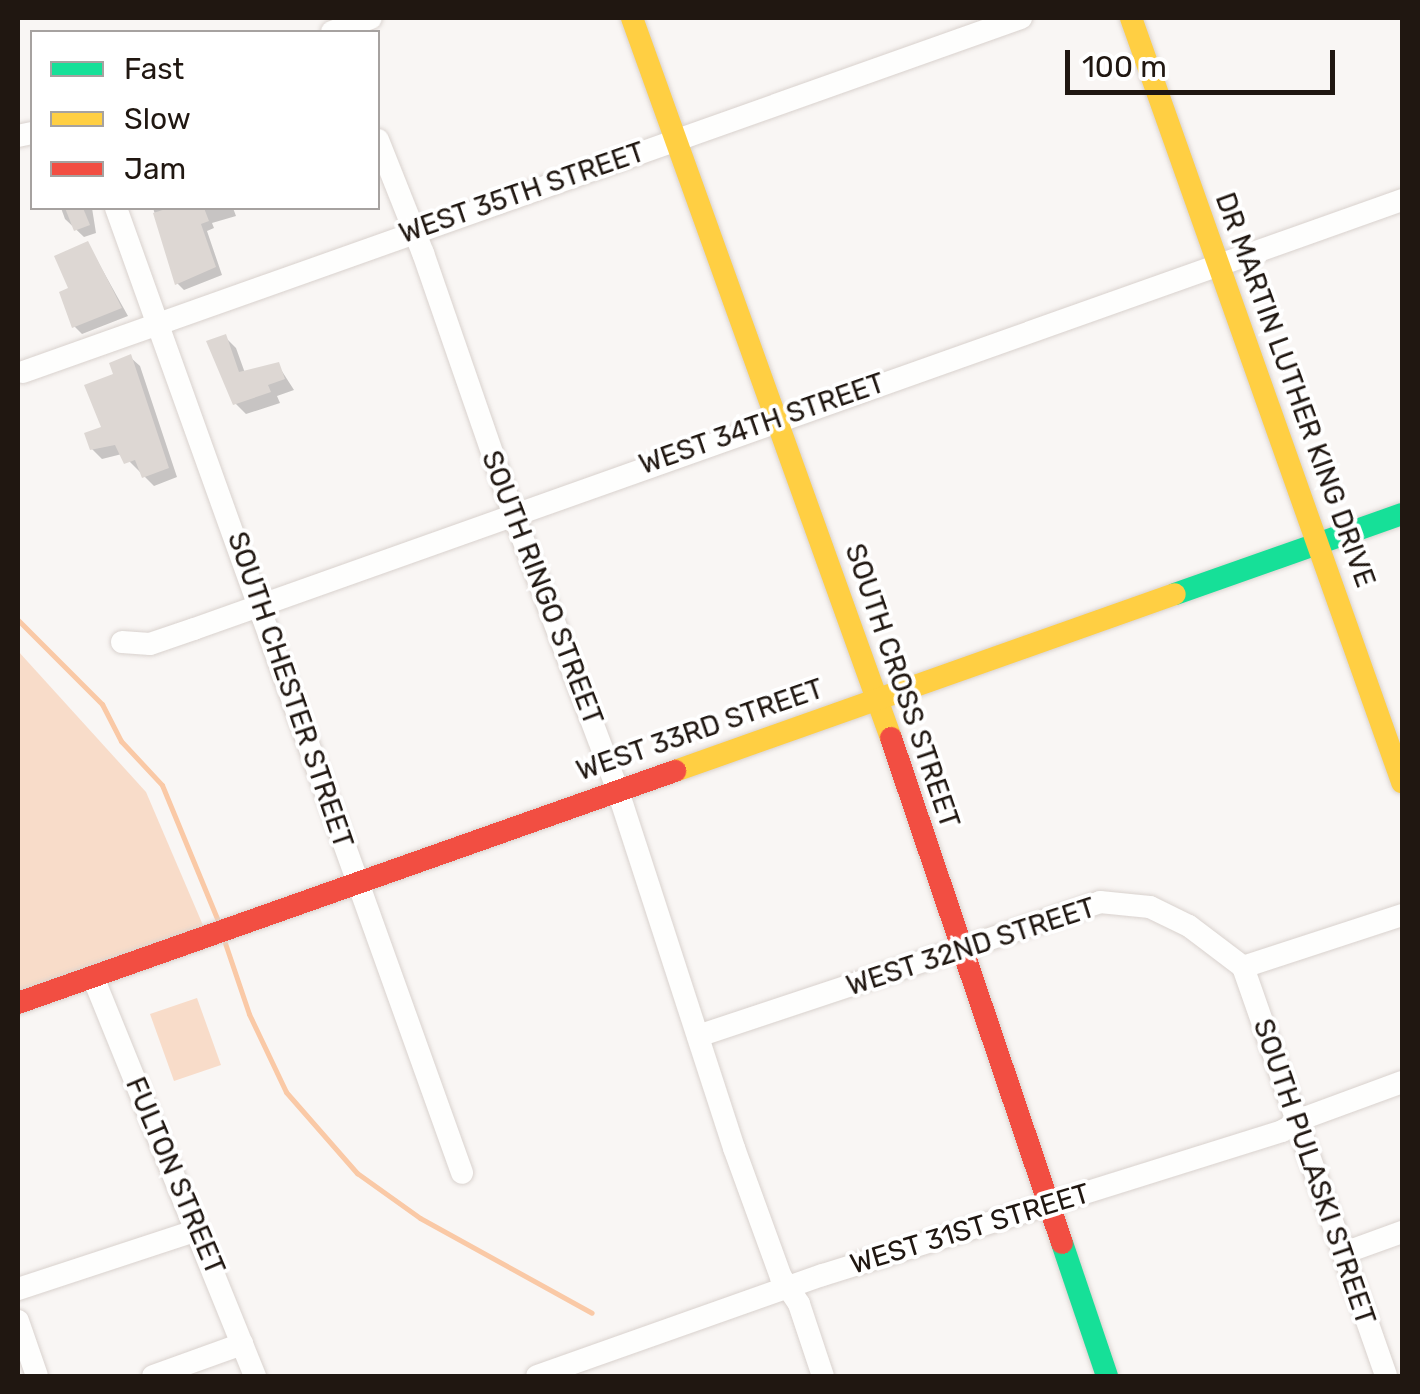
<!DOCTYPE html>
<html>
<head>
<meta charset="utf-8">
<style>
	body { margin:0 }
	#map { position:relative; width:1420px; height:1394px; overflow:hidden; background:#f9f6f4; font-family:Rubik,sans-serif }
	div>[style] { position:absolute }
	.green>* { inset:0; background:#f8dcc9 }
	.shadow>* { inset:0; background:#0003 }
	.stream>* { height:5px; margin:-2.5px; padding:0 2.5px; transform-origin:2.5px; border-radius:2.5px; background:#fac9a6 }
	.building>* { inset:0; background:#ddd7d3 }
	.roads { filter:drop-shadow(0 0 2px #d9d2ce) drop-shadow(0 0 2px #d9d2ce) }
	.street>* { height:22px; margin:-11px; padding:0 11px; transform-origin:11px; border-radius:11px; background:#fefefd }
	.fast>* { height:22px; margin:-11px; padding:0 11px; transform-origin:11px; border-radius:11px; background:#16e098 }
	.slow>* { height:22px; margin:-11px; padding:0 11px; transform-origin:11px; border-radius:11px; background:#ffcf43 }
	.jam>* { height:22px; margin:-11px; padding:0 11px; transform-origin:11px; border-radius:11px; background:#f24e42 }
	span { translate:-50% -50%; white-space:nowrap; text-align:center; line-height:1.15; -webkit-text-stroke:8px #fff; paint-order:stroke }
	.street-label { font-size:28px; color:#201711 }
	.frame { position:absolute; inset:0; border:20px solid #201711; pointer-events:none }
	.legend { position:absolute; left:30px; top:30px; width:350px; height:180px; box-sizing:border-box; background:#fff; border:2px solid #a6a2a0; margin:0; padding:12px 18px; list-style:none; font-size:30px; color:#201711 }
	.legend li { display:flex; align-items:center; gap:20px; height:50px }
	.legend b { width:50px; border:2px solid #a6a2a0 }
	.scale { position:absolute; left:1065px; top:50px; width:270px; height:45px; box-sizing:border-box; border:5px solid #201711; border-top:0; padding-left:12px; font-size:30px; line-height:35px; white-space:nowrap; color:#201711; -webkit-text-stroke:8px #fff; paint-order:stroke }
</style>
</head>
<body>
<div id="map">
	<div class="green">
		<i style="clip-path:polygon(18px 651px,146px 792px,208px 937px,18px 1003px)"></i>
		<i style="clip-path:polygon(197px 998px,221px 1065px,174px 1081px,150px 1014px)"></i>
	</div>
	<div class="shadow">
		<i style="clip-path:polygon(61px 208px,92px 208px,96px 233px,84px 237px,65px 219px)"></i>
		<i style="clip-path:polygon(153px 208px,233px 208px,236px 216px,212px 223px,214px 228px,207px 231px,222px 275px,184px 290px,177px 283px)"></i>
		<i style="clip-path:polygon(88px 244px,128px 316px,82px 334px,74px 326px,72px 289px)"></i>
		<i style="clip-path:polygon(225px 337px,236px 348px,245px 373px,278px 365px,294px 390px,277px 396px,280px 403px,246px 414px,235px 403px)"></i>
		<i style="clip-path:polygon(130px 357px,140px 366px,177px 477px,154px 486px,122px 454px,102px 459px,92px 449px,104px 429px,116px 375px)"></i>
	</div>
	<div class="stream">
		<i style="left:18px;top:620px;width:119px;rotate:45deg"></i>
		<i style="left:102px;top:704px;width:42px;rotate:62.8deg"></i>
		<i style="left:121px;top:741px;width:60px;rotate:47deg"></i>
		<i style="left:162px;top:785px;width:149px;rotate:67.6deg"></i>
		<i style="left:225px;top:943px;width:75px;rotate:71.3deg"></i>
		<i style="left:249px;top:1014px;width:86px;rotate:64.6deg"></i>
		<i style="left:286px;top:1092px;width:108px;rotate:48.8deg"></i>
		<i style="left:357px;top:1173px;width:77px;rotate:35.5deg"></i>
		<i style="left:420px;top:1218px;width:196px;rotate:28.9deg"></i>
	</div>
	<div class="building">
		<i style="clip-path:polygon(65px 208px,83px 208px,90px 225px,74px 231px)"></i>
		<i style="clip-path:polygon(169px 208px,204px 208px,209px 221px,201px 224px,216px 267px,175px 285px,153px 213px)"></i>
		<i style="clip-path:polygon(88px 241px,122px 308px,72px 328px,59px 292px,68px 288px,54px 256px)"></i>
		<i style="clip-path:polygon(226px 334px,239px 372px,279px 362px,285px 379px,268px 385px,271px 392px,233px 405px,206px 341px)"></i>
		<i style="clip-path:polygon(131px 354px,169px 468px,142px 478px,135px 460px,124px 464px,115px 445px,90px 450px,84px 433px,101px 427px,84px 385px,113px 374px,109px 363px)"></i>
	</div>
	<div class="roads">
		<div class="street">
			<i style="left:332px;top:32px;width:41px;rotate:-19.7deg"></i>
			<i style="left:18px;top:136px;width:14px;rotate:-12deg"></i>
			<i style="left:378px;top:140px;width:122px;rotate:68.3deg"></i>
			<i style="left:423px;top:253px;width:275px;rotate:70.9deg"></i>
			<i style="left:513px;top:513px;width:297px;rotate:69.3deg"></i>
			<i style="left:618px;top:791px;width:375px;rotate:72deg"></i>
			<i style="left:734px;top:1148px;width:137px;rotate:70deg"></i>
			<i style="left:781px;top:1277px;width:32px;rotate:56deg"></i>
			<i style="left:799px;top:1304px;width:76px;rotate:71.6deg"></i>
			<i style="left:116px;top:208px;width:1025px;rotate:70.27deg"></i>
			<i style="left:23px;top:372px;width:1059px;rotate:-19.53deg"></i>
			<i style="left:122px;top:642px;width:28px;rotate:4deg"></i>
			<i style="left:150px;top:644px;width:46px;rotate:-18.8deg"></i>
			<i style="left:194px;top:629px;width:1282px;rotate:-19.55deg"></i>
			<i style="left:1243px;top:967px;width:433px;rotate:70.7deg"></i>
			<i style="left:1243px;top:967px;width:167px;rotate:-18.1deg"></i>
			<i style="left:93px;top:977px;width:431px;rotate:67.9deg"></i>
			<i style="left:698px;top:1036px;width:424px;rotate:-18.4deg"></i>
			<i style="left:1100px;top:902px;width:50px;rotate:5.7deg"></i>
			<i style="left:1150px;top:907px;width:43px;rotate:26deg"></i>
			<i style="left:1189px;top:926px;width:68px;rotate:37.2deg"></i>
			<i style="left:1344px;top:1253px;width:62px;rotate:-19.9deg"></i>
			<i style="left:18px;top:1289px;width:188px;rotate:-18.2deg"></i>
			<i style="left:18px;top:1321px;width:58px;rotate:70.9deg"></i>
			<i style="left:153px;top:1376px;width:95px;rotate:-19.8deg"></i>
			<i style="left:537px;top:1376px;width:303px;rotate:-19.5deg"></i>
			<i style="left:823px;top:1275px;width:481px;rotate:-17.4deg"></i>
			<i style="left:1282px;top:1131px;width:29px;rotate:-29deg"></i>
			<i style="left:1307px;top:1117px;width:101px;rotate:-20.2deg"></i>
		</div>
		<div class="fast">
			<i style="left:1175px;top:594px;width:241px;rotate:-19.4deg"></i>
			<i style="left:1062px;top:1243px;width:140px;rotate:71.3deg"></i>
		</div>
		<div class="slow">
			<i style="left:632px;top:18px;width:765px;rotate:70.22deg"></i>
			<i style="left:1131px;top:18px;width:811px;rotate:70.47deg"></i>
			<i style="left:675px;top:771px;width:530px;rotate:-19.49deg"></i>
		</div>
		<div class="jam">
			<i style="left:891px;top:738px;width:533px;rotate:71.29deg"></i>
			<i style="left:18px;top:1003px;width:697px;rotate:-19.45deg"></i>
		</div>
	</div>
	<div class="street-label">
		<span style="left:522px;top:193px;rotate:-19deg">WEST 35TH STREET</span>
		<span style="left:1295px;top:390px;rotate:70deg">DR MARTIN LUTHER KING DRIVE</span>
		<span style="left:762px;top:424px;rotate:-19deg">WEST 34TH STREET</span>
		<span style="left:542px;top:588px;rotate:69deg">SOUTH RINGO STREET</span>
		<span style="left:902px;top:686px;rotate:71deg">SOUTH CROSS STREET</span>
		<span style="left:290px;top:690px;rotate:71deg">SOUTH CHESTER STREET</span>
		<span style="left:700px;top:730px;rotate:-19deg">WEST 33RD STREET</span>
		<span style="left:971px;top:947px;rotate:-18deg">WEST 32ND STREET</span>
		<span style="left:1314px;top:1172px;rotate:71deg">SOUTH PULASKI STREET</span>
		<span style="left:175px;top:1176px;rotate:67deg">FULTON STREET</span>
		<span style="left:970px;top:1229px;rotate:-17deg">WEST 31ST STREET</span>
	</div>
	<div class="frame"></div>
	<ul class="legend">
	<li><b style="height:12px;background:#16e098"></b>Fast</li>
	<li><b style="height:12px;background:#ffcf43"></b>Slow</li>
	<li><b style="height:12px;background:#f24e42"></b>Jam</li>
	</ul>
	<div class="scale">100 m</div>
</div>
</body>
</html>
